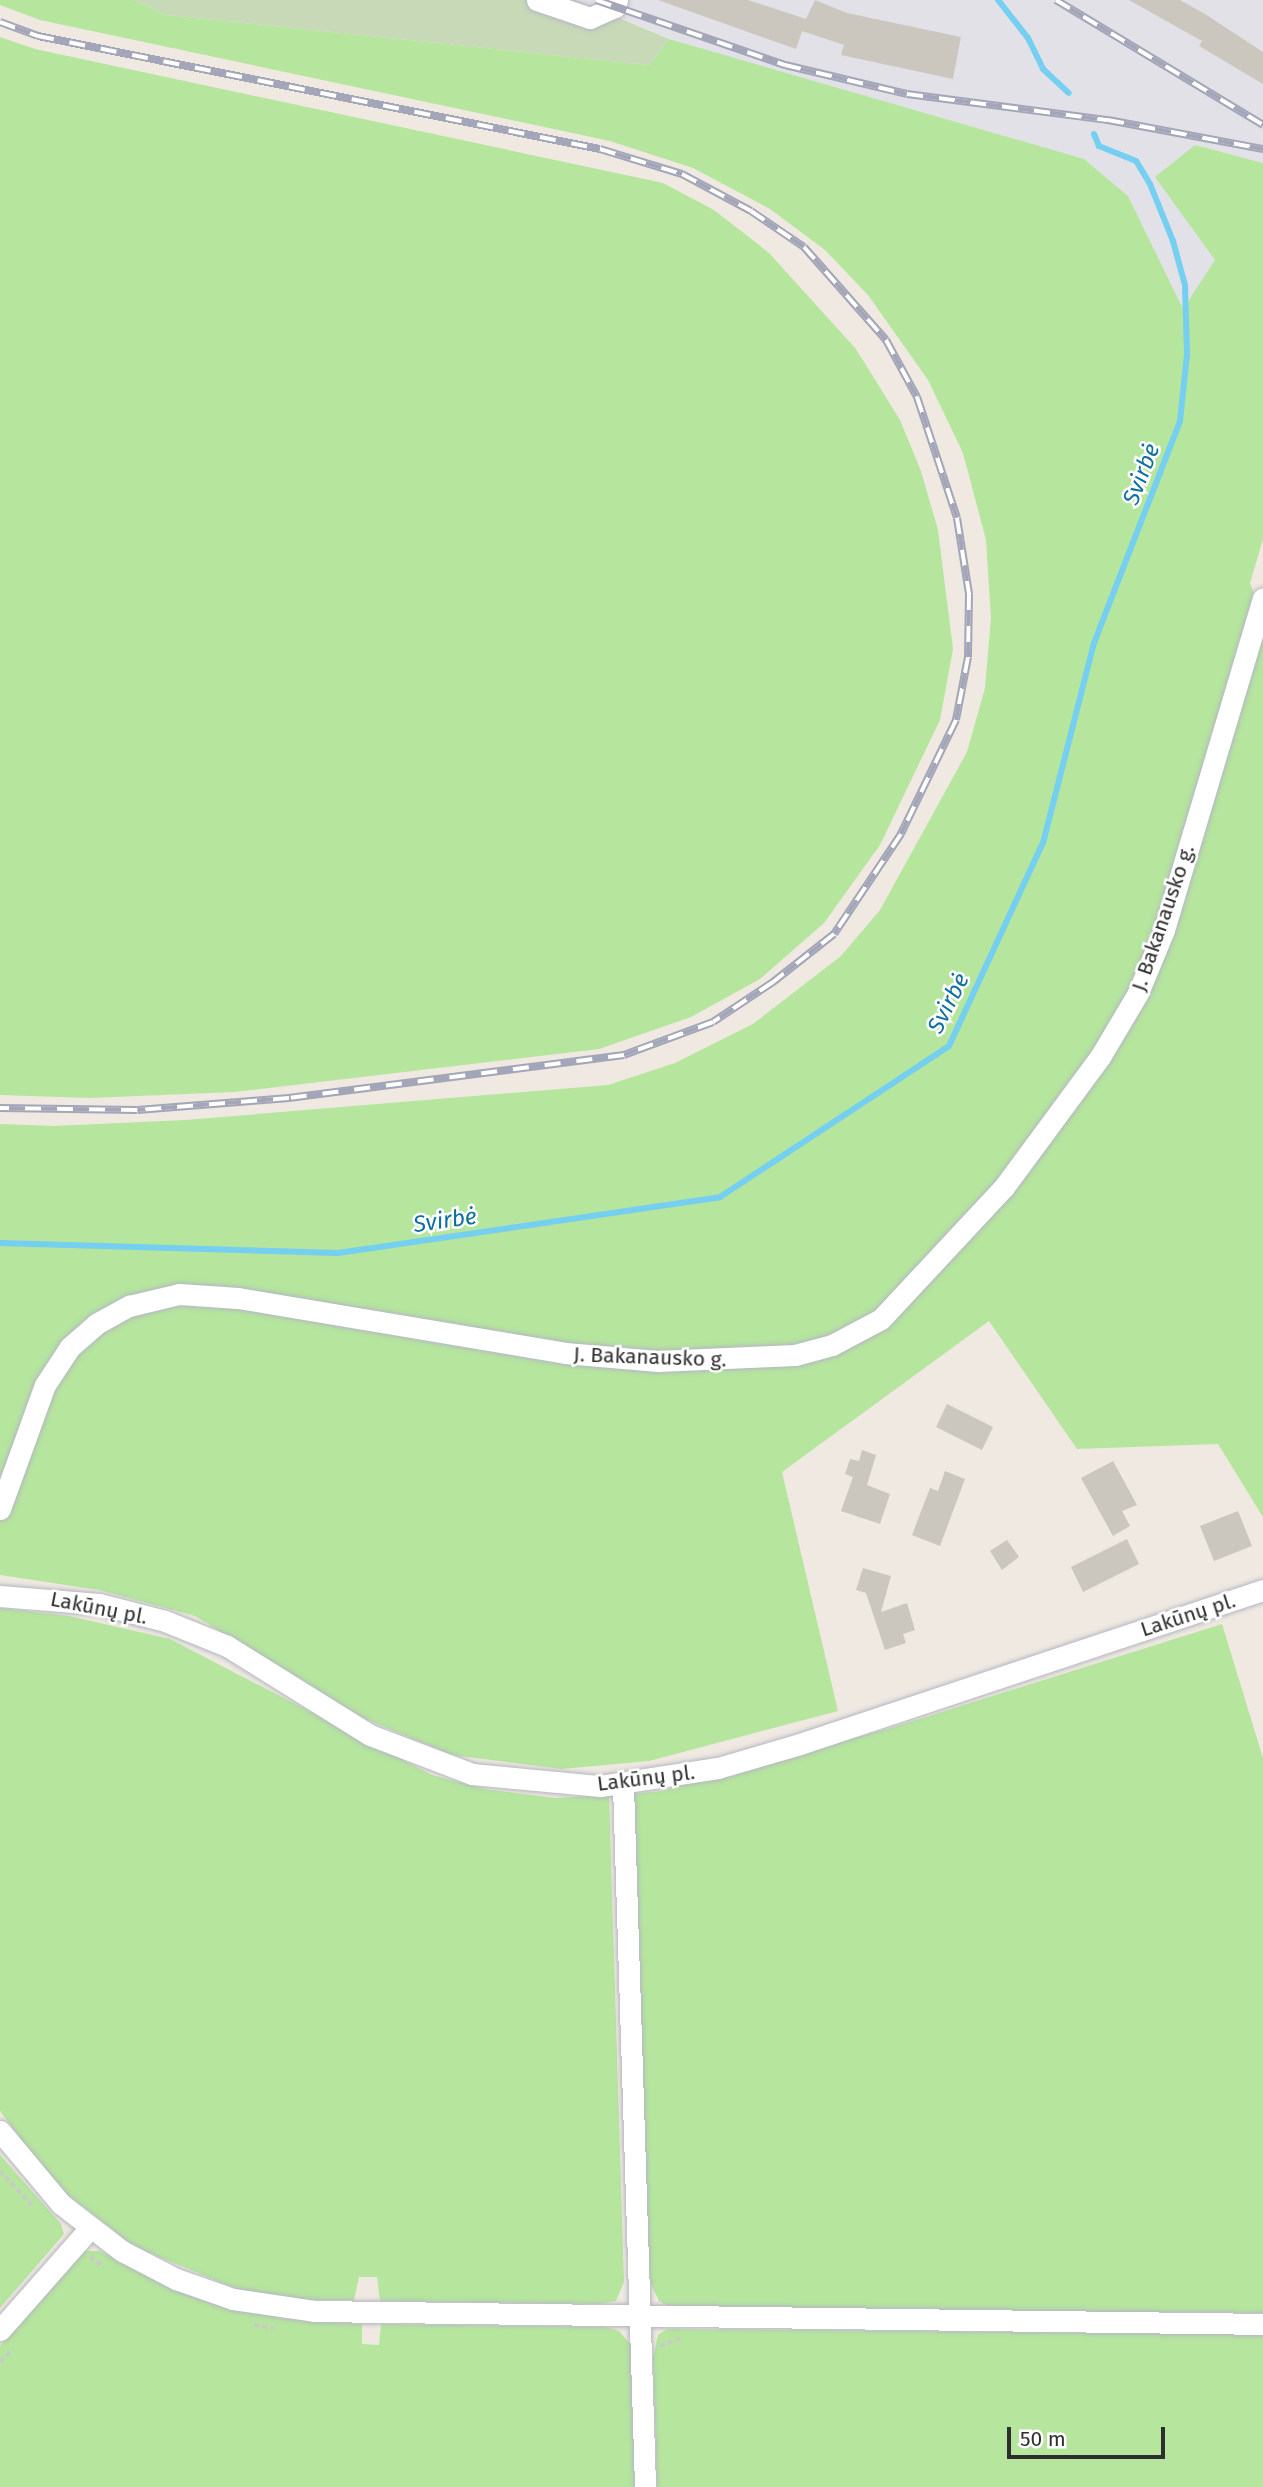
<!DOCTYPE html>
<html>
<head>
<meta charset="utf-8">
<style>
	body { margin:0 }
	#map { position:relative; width:1263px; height:2487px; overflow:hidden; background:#efe9e1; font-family:"Fira Sans",sans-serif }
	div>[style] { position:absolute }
	.industrial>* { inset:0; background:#e3e1e8 }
	.green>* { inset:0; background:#b6e59e }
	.cemetery>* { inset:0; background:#c8d9b8 }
	.stream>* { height:6px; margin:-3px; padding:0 3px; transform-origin:3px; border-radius:3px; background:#75cff0 }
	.building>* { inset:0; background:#cbc7bf }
	.path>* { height:3.5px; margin-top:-1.75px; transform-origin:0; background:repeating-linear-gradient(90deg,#c9c9c9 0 5px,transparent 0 8.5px) }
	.roads { filter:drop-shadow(0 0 2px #b4b7c1) drop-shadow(0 0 2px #b4b7c1) }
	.minor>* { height:21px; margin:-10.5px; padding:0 10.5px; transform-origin:10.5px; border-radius:10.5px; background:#fff }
	.rail>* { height:8px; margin-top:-4px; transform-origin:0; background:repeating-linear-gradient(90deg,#fff 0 16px,#a3a6b8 0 32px); box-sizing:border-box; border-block:2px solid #a3a6b8 }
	span { translate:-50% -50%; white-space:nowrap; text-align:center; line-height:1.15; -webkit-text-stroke:5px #fff; paint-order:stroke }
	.street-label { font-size:21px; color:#2e2e2e }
	.water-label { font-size:23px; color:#0d6fa3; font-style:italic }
	.scale { position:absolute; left:1007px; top:2427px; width:158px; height:32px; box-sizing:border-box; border:4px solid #2e2e2e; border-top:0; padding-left:9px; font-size:21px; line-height:24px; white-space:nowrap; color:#2e2e2e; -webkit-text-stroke:5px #fff; paint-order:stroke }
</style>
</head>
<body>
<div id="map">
	<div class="industrial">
		<i style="clip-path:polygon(576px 0,1263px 0,1263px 163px,1195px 145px,1215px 260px,1183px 310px,1128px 196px,1084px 159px,703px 52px)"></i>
	</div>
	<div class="green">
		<i style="clip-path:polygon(0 0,134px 0,166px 15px,649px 65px,669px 39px,1084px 159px,1128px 196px,1183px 309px,1215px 260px,1155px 177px,1195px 145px,1263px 163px,1263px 539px,1250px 583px,1263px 618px,1263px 1517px,1218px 1444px,1077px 1449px,989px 1321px,782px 1472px,838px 1711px,649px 1761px,561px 1769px,452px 1755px,363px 1718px,195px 1616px,99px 1590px,0 1575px,0 1124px,54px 1126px,185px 1120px,608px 1085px,675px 1063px,753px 1024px,841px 956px,880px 910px,967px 752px,985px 688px,991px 618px,986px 540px,963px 453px,928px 380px,868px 295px,825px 250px,770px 209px,693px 168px,610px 141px,40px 20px,0 5px)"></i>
		<i style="clip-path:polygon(0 37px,35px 49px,663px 183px,714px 210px,769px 253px,856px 349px,900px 420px,921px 471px,938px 530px,953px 649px,940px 720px,880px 845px,824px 923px,760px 979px,691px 1017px,599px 1049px,234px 1092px,89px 1098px,0 1095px)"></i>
		<i style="clip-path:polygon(0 1608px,69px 1616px,170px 1639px,432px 1775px,485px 1789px,555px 1798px,609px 1795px,624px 2282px,616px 2301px,599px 2304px,380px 2301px,377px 2277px,359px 2277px,354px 2300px,298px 2300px,237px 2289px,135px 2247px,54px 2184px,0 2111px)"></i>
		<i style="clip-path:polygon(1222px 1624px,1263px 1758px,1263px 2313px,671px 2308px,659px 2301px,650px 2282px,631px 1794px,662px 1791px,891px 1728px)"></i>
		<i style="clip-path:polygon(0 2155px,61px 2224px,64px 2234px,0 2308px)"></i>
		<i style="clip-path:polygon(84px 2251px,100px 2251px,167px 2286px,219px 2305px,279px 2318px,362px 2324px,362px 2344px,379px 2345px,381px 2324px,605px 2327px,619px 2331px,631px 2345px,636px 2487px,0 2487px,0 2346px)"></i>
		<i style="clip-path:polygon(667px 2329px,1263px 2334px,1263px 2487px,657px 2487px,653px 2358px,658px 2335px)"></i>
	</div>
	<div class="cemetery">
		<i style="clip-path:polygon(134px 0,576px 0,669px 39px,649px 65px,166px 15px)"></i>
	</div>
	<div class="stream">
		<i style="left:998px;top:0;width:48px;rotate:51.7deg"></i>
		<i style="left:1028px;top:38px;width:34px;rotate:64deg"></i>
		<i style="left:1043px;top:69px;width:35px;rotate:43deg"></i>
		<i style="left:0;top:1243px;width:338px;rotate:1.7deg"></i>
		<i style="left:338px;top:1253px;width:386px;rotate:-8.3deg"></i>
		<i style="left:720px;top:1197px;width:274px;rotate:-33.4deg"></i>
		<i style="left:949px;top:1046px;width:224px;rotate:-65.2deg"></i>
		<i style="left:1043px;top:843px;width:206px;rotate:-75.7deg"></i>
		<i style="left:1094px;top:643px;width:238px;rotate:-68.8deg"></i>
		<i style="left:1180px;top:421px;width:67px;rotate:-84deg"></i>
		<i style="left:1187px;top:354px;width:69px;rotate:-91.7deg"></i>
		<i style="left:1185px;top:285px;width:46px;rotate:-105.3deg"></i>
		<i style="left:1173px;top:241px;width:61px;rotate:-112deg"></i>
		<i style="left:1150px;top:184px;width:27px;rotate:-121deg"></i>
		<i style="left:1136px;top:161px;width:40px;rotate:-158deg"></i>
		<i style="left:1099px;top:146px;width:13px;rotate:-113deg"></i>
	</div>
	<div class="building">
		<i style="clip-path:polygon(658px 0,748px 0,806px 19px,815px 0,847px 13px,961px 37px,953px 79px,841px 55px,844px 45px,802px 31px,796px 49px)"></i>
		<i style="clip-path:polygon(1129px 0,1180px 0,1205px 14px,1263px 52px,1263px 84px,1199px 46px,1202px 41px)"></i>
		<i style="clip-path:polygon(947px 1404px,993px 1427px,982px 1450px,936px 1427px)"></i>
		<i style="clip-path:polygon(862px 1450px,876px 1455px,867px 1485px,890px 1494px,880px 1524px,841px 1511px,853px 1477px,845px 1474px,850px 1459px,859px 1461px)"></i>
		<i style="clip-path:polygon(1113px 1461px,1137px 1505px,1122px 1511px,1130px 1526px,1113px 1536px,1081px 1478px)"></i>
		<i style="clip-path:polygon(945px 1471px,965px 1479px,940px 1546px,912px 1535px,930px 1488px,938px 1491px)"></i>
		<i style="clip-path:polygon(1238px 1511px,1252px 1546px,1214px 1561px,1200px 1526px)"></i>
		<i style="clip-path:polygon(1127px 1539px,1139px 1564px,1083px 1592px,1071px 1567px)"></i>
		<i style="clip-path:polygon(1007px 1540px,1019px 1557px,1002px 1570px,990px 1551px)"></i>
		<i style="clip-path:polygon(863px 1568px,891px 1576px,881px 1612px,907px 1603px,915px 1630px,903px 1634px,906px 1643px,885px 1650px,866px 1593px,856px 1590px)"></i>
	</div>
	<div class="path">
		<i style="left:0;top:2171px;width:47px;rotate:46.7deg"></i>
		<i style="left:90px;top:2257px;width:17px;rotate:33deg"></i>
		<i style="left:254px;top:2325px;width:20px;rotate:9deg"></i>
		<i style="left:660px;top:2346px;width:23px;rotate:-20deg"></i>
		<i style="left:0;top:2362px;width:18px;rotate:-47deg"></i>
	</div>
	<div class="roads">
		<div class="minor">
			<i style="left:537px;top:0;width:56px;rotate:18.8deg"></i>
			<i style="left:590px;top:18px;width:27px;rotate:-24deg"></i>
			<i style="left:615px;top:7px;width:7px;rotate:-74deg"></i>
			<i style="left:0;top:1509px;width:132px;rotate:-70.1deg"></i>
			<i style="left:45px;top:1385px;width:45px;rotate:-56.7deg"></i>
			<i style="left:70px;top:1347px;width:35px;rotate:-41deg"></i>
			<i style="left:96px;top:1324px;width:38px;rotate:-29deg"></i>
			<i style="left:129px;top:1306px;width:51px;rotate:-13.5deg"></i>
			<i style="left:179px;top:1294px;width:59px;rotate:3.9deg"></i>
			<i style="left:238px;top:1298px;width:332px;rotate:9.5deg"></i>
			<i style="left:565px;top:1353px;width:93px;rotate:4.9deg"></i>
			<i style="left:658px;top:1361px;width:137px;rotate:-2.5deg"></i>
			<i style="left:795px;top:1355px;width:38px;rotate:-15deg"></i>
			<i style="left:832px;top:1345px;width:55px;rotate:-28deg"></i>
			<i style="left:881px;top:1319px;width:180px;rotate:-47deg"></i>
			<i style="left:1004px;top:1187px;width:162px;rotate:-53.6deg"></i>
			<i style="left:1100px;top:1057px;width:74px;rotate:-59.3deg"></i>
			<i style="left:1138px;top:993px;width:68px;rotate:-67.6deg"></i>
			<i style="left:1164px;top:930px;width:346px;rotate:-73.4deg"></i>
			<i style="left:0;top:1596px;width:99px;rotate:4.6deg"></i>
			<i style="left:99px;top:1604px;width:68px;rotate:14.4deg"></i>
			<i style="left:165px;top:1621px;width:67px;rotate:22deg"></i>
			<i style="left:227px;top:1646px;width:168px;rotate:31.9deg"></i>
			<i style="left:370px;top:1735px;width:109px;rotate:20.9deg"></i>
			<i style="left:472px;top:1774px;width:129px;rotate:5.4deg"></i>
			<i style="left:600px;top:1786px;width:119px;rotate:-8.7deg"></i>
			<i style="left:718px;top:1768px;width:85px;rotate:-16.3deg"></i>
			<i style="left:800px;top:1744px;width:488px;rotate:-18.4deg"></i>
			<i style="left:623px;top:1785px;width:702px;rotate:88.2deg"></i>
			<i style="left:0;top:2131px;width:95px;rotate:50.1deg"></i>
			<i style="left:61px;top:2204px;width:77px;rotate:37.6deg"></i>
			<i style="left:122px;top:2251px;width:61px;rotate:27.4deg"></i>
			<i style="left:176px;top:2279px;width:60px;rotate:19.3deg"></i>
			<i style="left:233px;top:2299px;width:82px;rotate:8.4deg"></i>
			<i style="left:314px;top:2311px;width:949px;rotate:0.78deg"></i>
			<i style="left:0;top:2330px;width:136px;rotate:-48.6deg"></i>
		</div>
	</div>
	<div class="rail">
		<i style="left:596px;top:0;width:200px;rotate:19deg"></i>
		<i style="left:785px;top:65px;width:125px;rotate:13.4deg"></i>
		<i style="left:907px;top:94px;width:203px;rotate:7.4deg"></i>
		<i style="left:1108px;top:120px;width:158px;rotate:10.6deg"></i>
		<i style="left:1056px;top:0;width:242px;rotate:31.1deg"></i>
		<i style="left:0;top:22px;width:40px;rotate:20.2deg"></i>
		<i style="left:38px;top:36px;width:573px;rotate:11.37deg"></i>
		<i style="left:600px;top:149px;width:86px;rotate:17deg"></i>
		<i style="left:682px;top:174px;width:78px;rotate:28.2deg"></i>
		<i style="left:751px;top:211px;width:64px;rotate:34.2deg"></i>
		<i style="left:804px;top:247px;width:124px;rotate:48.6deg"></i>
		<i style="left:886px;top:340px;width:65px;rotate:61.5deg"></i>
		<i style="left:917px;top:397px;width:127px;rotate:71.7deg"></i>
		<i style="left:957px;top:518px;width:77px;rotate:81deg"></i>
		<i style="left:969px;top:594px;width:63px;rotate:90.9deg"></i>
		<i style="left:968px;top:657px;width:64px;rotate:100.8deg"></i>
		<i style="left:956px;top:720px;width:127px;rotate:115.8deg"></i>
		<i style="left:901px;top:834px;width:120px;rotate:123.8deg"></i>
		<i style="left:834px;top:934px;width:78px;rotate:141.8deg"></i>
		<i style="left:773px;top:982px;width:72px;rotate:146.3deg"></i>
		<i style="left:713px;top:1022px;width:95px;rotate:159.7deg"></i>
		<i style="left:624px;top:1055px;width:338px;rotate:172.7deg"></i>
		<i style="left:289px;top:1098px;width:152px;rotate:175.5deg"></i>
		<i style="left:137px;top:1110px;width:137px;rotate:-179.2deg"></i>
	</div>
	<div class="street-label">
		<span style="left:1163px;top:918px;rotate:-71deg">J. Bakanausko g.</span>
		<span style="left:650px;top:1357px;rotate:2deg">J. Bakanausko g.</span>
		<span style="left:99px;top:1608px;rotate:11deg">Lakūnų pl.</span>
		<span style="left:1188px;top:1615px;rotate:-18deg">Lakūnų pl.</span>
		<span style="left:646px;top:1778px;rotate:-7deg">Lakūnų pl.</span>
	</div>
	<div class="water-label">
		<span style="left:1141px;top:474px;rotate:-69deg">Svirbė</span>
		<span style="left:948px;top:1003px;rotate:-63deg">Svirbė</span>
		<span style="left:445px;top:1220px;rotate:-8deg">Svirbė</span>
	</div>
	<div class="scale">50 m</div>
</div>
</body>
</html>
